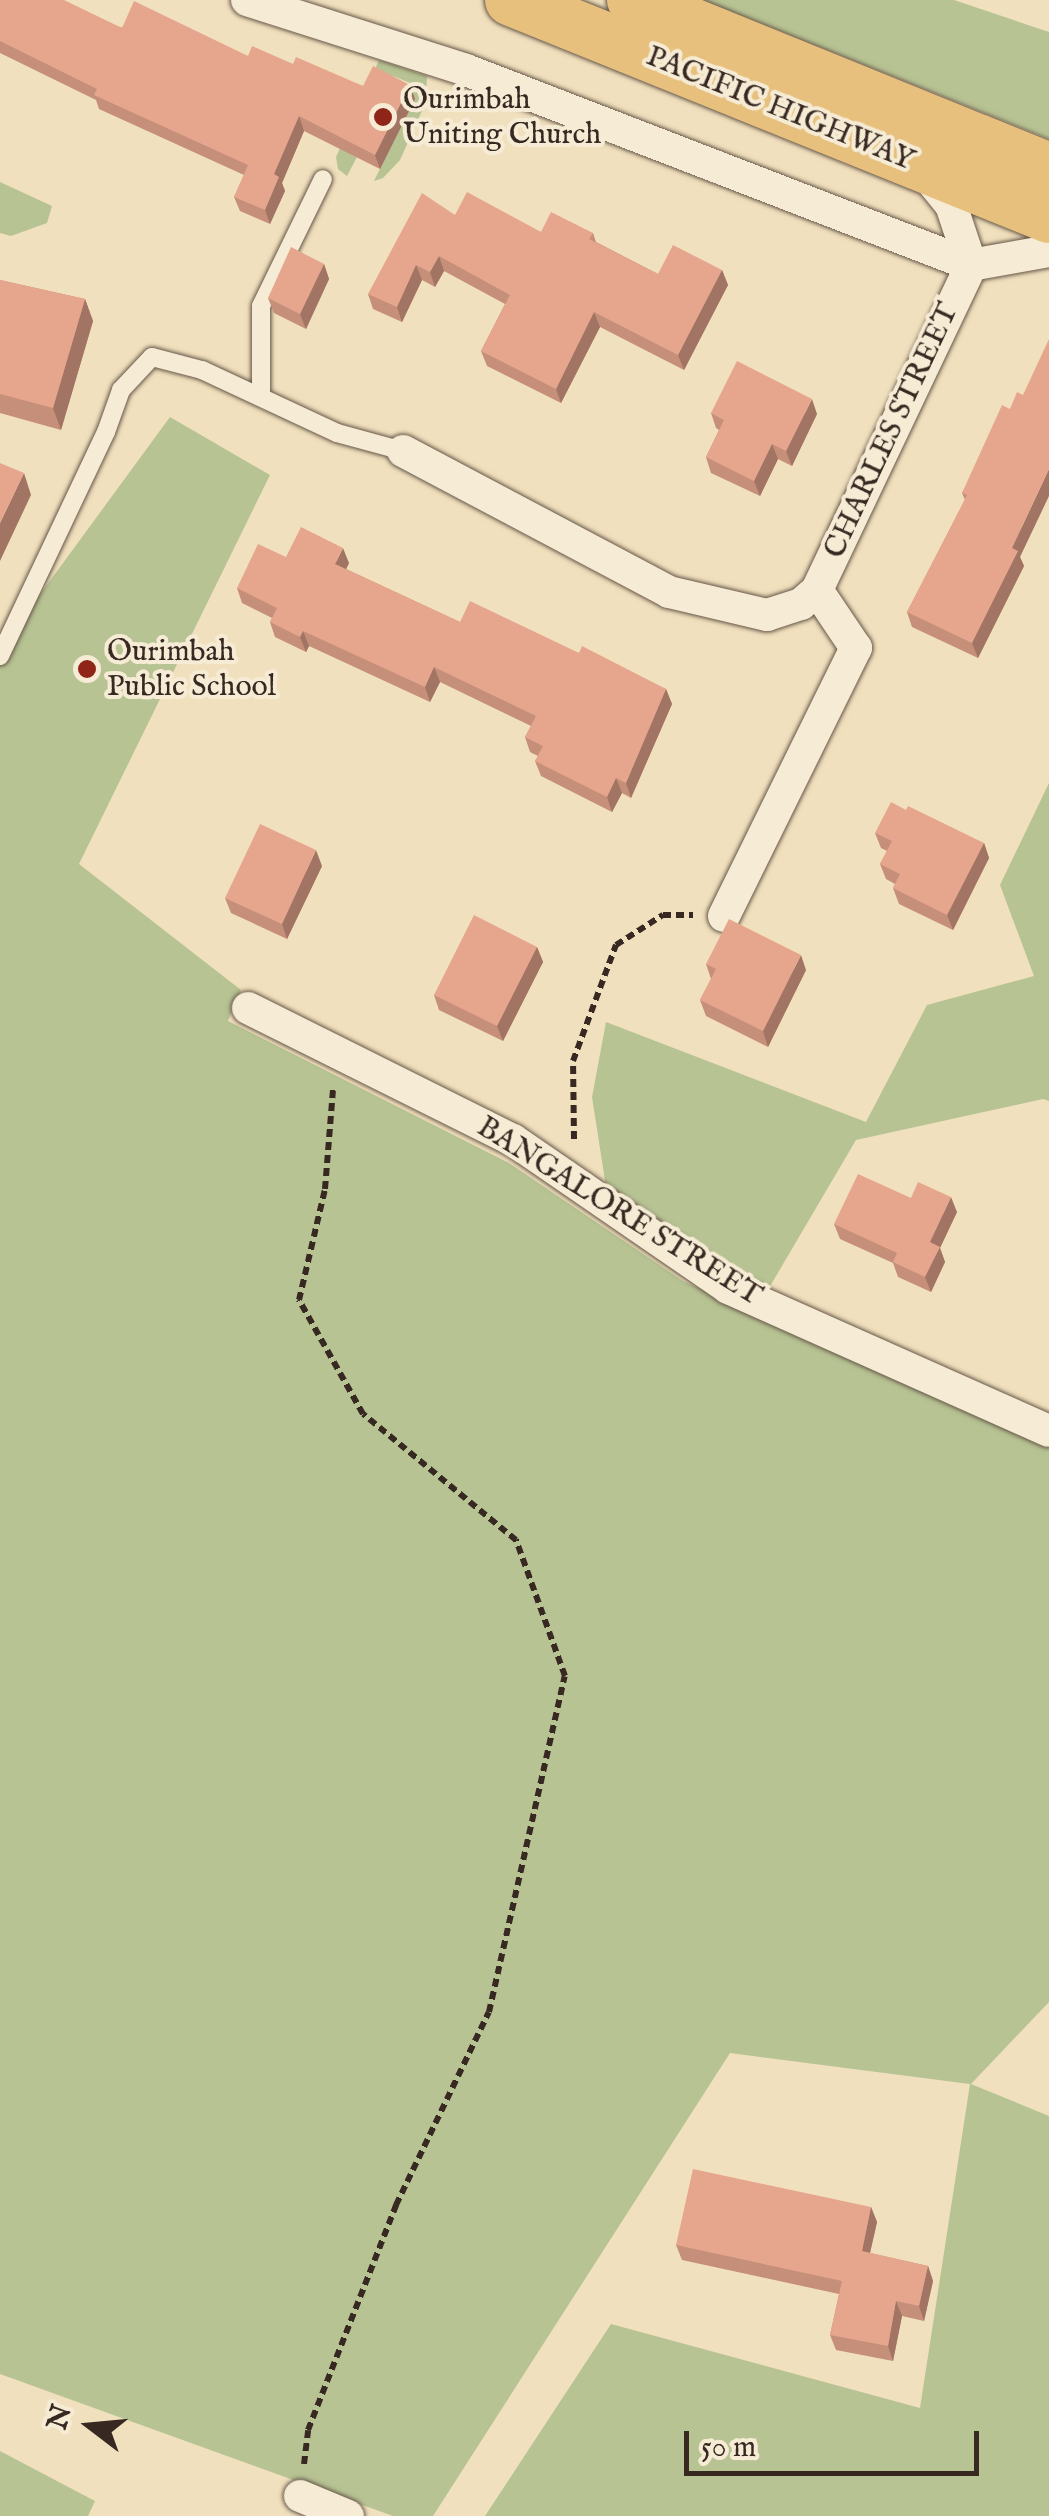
<!DOCTYPE html>
<html>
<head>
<meta charset="utf-8">
<style>
	body { margin:0 }
	#map { position:relative; width:1049px; height:2516px; overflow:hidden; background:#f1e0bd; font-family:"IM FELL English",serif }
	div>[style] { position:absolute }
	.green>* { inset:0; background:#b7c393 }
	.path>* { height:6px; margin-top:-3px; transform-origin:0; background:repeating-linear-gradient(90deg,#372922 0 8px,transparent 0 13px) }
	.roads { filter:drop-shadow(0 0 2px #665749) drop-shadow(0 0 2px #665749) }
	.lane>* { height:18px; margin:-9px; padding:0 9px; transform-origin:9px; border-radius:9px; background:#f6ebd4 }
	.street>* { height:32px; margin:-16px; padding:0 16px; transform-origin:16px; border-radius:16px; background:#f6ebd4 }
	.primary>* { height:52px; margin:-26px; padding:0 26px; transform-origin:26px; border-radius:26px; background:#e8c07e }
	.wall>* { inset:0; background:#c68f7a }
	.shaded-wall>* { inset:0; background:#a17463 }
	.building>* { inset:0; background:#e6a68e }
	.dots>* { width:28px; height:28px; translate:-50% -50%; box-sizing:border-box; border:5px solid #f6ebd4; border-radius:50% }
	span { translate:-50% -50%; white-space:nowrap; text-align:center; line-height:1.15; -webkit-text-stroke:8px #f6ebd4; paint-order:stroke }
	.poi-label { font-size:30px; color:#372922 }
	.left { translate:0 -50%; text-align:left }
	.street-label { font-size:30px; color:#372922 }
	.north { position:absolute; left:40px; top:2376px; width:100px; height:100px; -webkit-text-stroke:8px #f6ebd4; paint-order:stroke; rotate:286deg; font-size:28px; font-weight:700; line-height:40px; text-align:center; color:#372922 }
	.north::after { content:''; display:block; margin:auto; width:35px; height:45px; background:#372922; clip-path:polygon(50% 0,100% 100%,50% 72%,0 100%) }
	.scale { position:absolute; left:684px; top:2431px; width:295px; height:45px; box-sizing:border-box; border:5px solid #372922; border-top:0; padding-left:12px; font-size:30px; line-height:35px; white-space:nowrap; color:#372922; -webkit-text-stroke:8px #f6ebd4; paint-order:stroke }
</style>
</head>
<body>
<div id="map">
	<div class="green">
		<i style="clip-path:polygon(703px 0,954px 0,1049px 32px,1049px 139px)"></i>
		<i style="clip-path:polygon(379px 60px,427px 76px,426px 102px,400px 160px,383px 178px,374px 181px,414px 99px,405px 94px,410px 83px,393px 76px,344px 150px,357px 157px,347px 176px,338px 169px,336px 157px)"></i>
		<i style="clip-path:polygon(0 182px,52px 206px,47px 223px,11px 236px,0 233px)"></i>
		<i style="clip-path:polygon(170px 417px,270px 475px,79px 864px,241px 990px,228px 1021px,509px 1163px,683px 1281px,1049px 1446px,1049px 2002px,971px 2084px,1049px 2116px,1049px 2516px,485px 2516px,611px 2324px,920px 2408px,970px 2084px,730px 2053px,433px 2516px,393px 2516px,0 2374px,0 649px)"></i>
		<i style="clip-path:polygon(1049px 783px,1049px 1101px,1043px 1099px,856px 1140px,769px 1288px,606px 1187px,592px 1097px,606px 1022px,866px 1122px,927px 1005px,1034px 976px,1000px 885px)"></i>
		<i style="clip-path:polygon(0 2451px,95px 2501px,88px 2516px,0 2516px)"></i>
	</div>
	<div class="path">
		<i style="left:574px;top:1139px;width:78px;rotate:-90.7deg"></i>
		<i style="left:573px;top:1061px;width:124px;rotate:-69.7deg"></i>
		<i style="left:616px;top:945px;width:56px;rotate:-32.6deg"></i>
		<i style="left:663px;top:915px;width:30px"></i>
		<i style="left:304px;top:2464px;width:34px;rotate:-83deg"></i>
		<i style="left:308px;top:2430px;width:242px;rotate:-68.6deg"></i>
		<i style="left:396px;top:2205px;width:214px;rotate:-64.3deg"></i>
		<i style="left:489px;top:2012px;width:344px;rotate:-77.3deg"></i>
		<i style="left:565px;top:1676px;width:145px;rotate:-109.8deg"></i>
		<i style="left:516px;top:1540px;width:198px;rotate:-140.5deg"></i>
		<i style="left:363px;top:1414px;width:131px;rotate:-119.3deg"></i>
		<i style="left:299px;top:1300px;width:114px;rotate:-76.8deg"></i>
		<i style="left:325px;top:1189px;width:100px;rotate:-85.4deg"></i>
	</div>
	<div class="roads">
		<div class="lane">
			<i style="left:261px;top:397px;width:91px;rotate:-90deg"></i>
			<i style="left:261px;top:306px;width:141px;rotate:-64deg"></i>
			<i style="left:0;top:656px;width:248px;rotate:-64.7deg"></i>
			<i style="left:106px;top:432px;width:45px;rotate:-70.3deg"></i>
			<i style="left:121px;top:390px;width:45px;rotate:-46.8deg"></i>
			<i style="left:152px;top:357px;width:52px;rotate:14.6deg"></i>
			<i style="left:202px;top:370px;width:149px;rotate:25deg"></i>
			<i style="left:337px;top:433px;width:68px;rotate:15.3deg"></i>
		</div>
		<div class="street">
			<i style="left:247px;top:0;width:230px;rotate:17.7deg"></i>
			<i style="left:466px;top:70px;width:541px;rotate:21.11deg"></i>
			<i style="left:971px;top:265px;width:79px;rotate:-10.2deg"></i>
			<i style="left:403px;top:451px;width:301px;rotate:27.9deg"></i>
			<i style="left:669px;top:592px;width:101px;rotate:13.2deg"></i>
			<i style="left:767px;top:615px;width:36px;rotate:-18deg"></i>
			<i style="left:801px;top:604px;width:21px;rotate:-41deg"></i>
			<i style="left:817px;top:590px;width:360px;rotate:-64.6deg"></i>
			<i style="left:971px;top:265px;width:63px;rotate:-108.4deg"></i>
			<i style="left:951px;top:205px;width:43px;rotate:-129.3deg"></i>
			<i style="left:724px;top:916px;width:299px;rotate:-63.8deg"></i>
			<i style="left:856px;top:648px;width:70px;rotate:-123.9deg"></i>
			<i style="left:248px;top:1008px;width:296px;rotate:26.5deg"></i>
			<i style="left:513px;top:1140px;width:261px;rotate:34.5deg"></i>
			<i style="left:728px;top:1288px;width:351px;rotate:24deg"></i>
			<i style="left:300px;top:2496px;width:52px;rotate:22.6deg"></i>
		</div>
		<div class="primary">
			<i style="left:511px;top:0;width:580px;rotate:21.97deg"></i>
			<i style="left:633px;top:0;width:449px;rotate:22.1deg"></i>
		</div>
	</div>
	<div class="wall">
		<i style="clip-path:polygon(0 0,248px 56px,293px 64px,363px 86px,410px 85px,415px 99px,380px 169px,304px 131px,282px 183px,285px 191px,270px 224px,240px 211px,234px 197px,244px 175px,99px 109px,96px 100px,0 53px)"></i>
		<i style="clip-path:polygon(455px 215px,541px 232px,593px 233px,596px 242px,658px 274px,722px 270px,728px 285px,684px 370px,600px 327px,561px 403px,487px 366px,481px 351px,505px 304px,444px 271px,435px 287px,422px 280px,402px 322px,373px 309px,368px 294px)"></i>
		<i style="clip-path:polygon(324px 264px,329px 279px,306px 329px,274px 313px,268px 298px)"></i>
		<i style="clip-path:polygon(0 280px,85px 299px,93px 321px,61px 430px,0 413px)"></i>
		<i style="clip-path:polygon(1023px 395px,1020px 557px,1024px 566px,978px 658px,912px 627px,907px 612px,965px 500px,962px 493px,1010px 409px)"></i>
		<i style="clip-path:polygon(711px 413px,817px 414px,792px 466px,778px 459px,760px 496px,711px 473px,706px 457px,719px 430px,716px 428px)"></i>
		<i style="clip-path:polygon(286px 557px,349px 563px,346px 569px,460px 622px,579px 653px,666px 689px,672px 704px,631px 798px,622px 793px,612px 812px,541px 776px,535px 761px,538px 756px,530px 752px,525px 737px,531px 726px,440px 682px,430px 702px,309px 646px,306px 652px,275px 637px,270px 622px,272px 618px,242px 603px,237px 588px)"></i>
		<i style="clip-path:polygon(875px 833px,984px 843px,989px 858px,953px 930px,899px 904px,893px 888px,895px 884px,886px 879px,880px 864px,887px 851px,881px 848px)"></i>
		<i style="clip-path:polygon(322px 866px,287px 939px,231px 913px,225px 898px)"></i>
		<i style="clip-path:polygon(537px 947px,543px 962px,503px 1041px,439px 1010px,434px 995px)"></i>
		<i style="clip-path:polygon(706px 964px,806px 970px,768px 1047px,706px 1016px,700px 1000px,711px 979px)"></i>
		<i style="clip-path:polygon(957px 1212px,940px 1248px,945px 1262px,931px 1292px,898px 1277px,893px 1263px,840px 1239px,834px 1224px)"></i>
		<i style="clip-path:polygon(871px 2207px,877px 2222px,870px 2253px,928px 2266px,933px 2281px,924px 2321px,902px 2316px,893px 2361px,836px 2350px,830px 2335px,839px 2294px,682px 2260px,676px 2245px)"></i>
	</div>
	<div class="shaded-wall">
		<i style="clip-path:polygon(410px 85px,415px 99px,380px 169px,375px 155px)"></i>
		<i style="clip-path:polygon(299px 116px,304px 131px,282px 183px,285px 191px,270px 224px,265px 210px,274px 174px)"></i>
		<i style="clip-path:polygon(439px 256px,444px 271px,435px 287px,430px 272px)"></i>
		<i style="clip-path:polygon(324px 264px,329px 279px,306px 329px,300px 314px)"></i>
		<i style="clip-path:polygon(416px 265px,422px 280px,402px 322px,397px 307px)"></i>
		<i style="clip-path:polygon(722px 270px,728px 285px,684px 370px,678px 355px)"></i>
		<i style="clip-path:polygon(85px 299px,93px 321px,61px 430px,53px 408px)"></i>
		<i style="clip-path:polygon(594px 312px,600px 327px,561px 403px,556px 389px)"></i>
		<i style="clip-path:polygon(812px 399px,817px 414px,792px 466px,786px 451px)"></i>
		<i style="clip-path:polygon(772px 444px,778px 459px,760px 496px,754px 481px)"></i>
		<i style="clip-path:polygon(1049px 469px,1049px 496px,1020px 557px,1024px 566px,978px 658px,972px 643px,1012px 548px)"></i>
		<i style="clip-path:polygon(24px 473px,31px 495px,0 561px,0 523px)"></i>
		<i style="clip-path:polygon(343px 548px,349px 563px,341px 580px,335px 564px)"></i>
		<i style="clip-path:polygon(303px 631px,309px 646px,306px 652px,300px 637px)"></i>
		<i style="clip-path:polygon(434px 667px,440px 682px,430px 702px,425px 687px)"></i>
		<i style="clip-path:polygon(666px 689px,672px 704px,631px 798px,626px 783px)"></i>
		<i style="clip-path:polygon(616px 778px,622px 793px,612px 812px,607px 797px)"></i>
		<i style="clip-path:polygon(984px 843px,989px 858px,953px 930px,947px 915px)"></i>
		<i style="clip-path:polygon(316px 850px,322px 866px,287px 939px,282px 924px)"></i>
		<i style="clip-path:polygon(537px 947px,543px 962px,503px 1041px,497px 1026px)"></i>
		<i style="clip-path:polygon(801px 955px,806px 970px,768px 1047px,763px 1031px)"></i>
		<i style="clip-path:polygon(951px 1197px,957px 1212px,940px 1248px,945px 1262px,931px 1292px,925px 1277px,930px 1242px)"></i>
		<i style="clip-path:polygon(871px 2207px,877px 2222px,867px 2266px,862px 2251px)"></i>
		<i style="clip-path:polygon(928px 2266px,933px 2281px,924px 2321px,919px 2306px)"></i>
		<i style="clip-path:polygon(896px 2301px,902px 2316px,893px 2361px,888px 2346px)"></i>
	</div>
	<div class="building">
		<i style="clip-path:polygon(0 0,64px 0,122px 28px,134px 1px,248px 56px,252px 46px,293px 64px,296px 57px,363px 86px,373px 66px,410px 85px,375px 155px,299px 116px,274px 174px,279px 177px,265px 210px,234px 197px,248px 165px,94px 95px,97px 89px,0 41px)"></i>
		<i style="clip-path:polygon(467px 192px,541px 232px,551px 212px,593px 233px,589px 239px,658px 274px,673px 245px,722px 270px,678px 355px,594px 312px,556px 389px,481px 351px,510px 295px,439px 256px,430px 272px,416px 265px,397px 307px,368px 294px,422px 193px,455px 215px)"></i>
		<i style="clip-path:polygon(291px 247px,324px 264px,300px 314px,268px 298px)"></i>
		<i style="clip-path:polygon(0 280px,85px 299px,53px 408px,0 394px)"></i>
		<i style="clip-path:polygon(1049px 339px,1049px 469px,1012px 548px,1018px 551px,972px 643px,907px 612px,967px 495px,962px 493px,1002px 405px,1010px 409px,1017px 392px,1023px 395px)"></i>
		<i style="clip-path:polygon(737px 361px,812px 399px,786px 451px,772px 444px,754px 481px,706px 457px,724px 420px,711px 413px)"></i>
		<i style="clip-path:polygon(0 463px,24px 473px,0 523px)"></i>
		<i style="clip-path:polygon(301px 527px,343px 548px,335px 564px,460px 622px,470px 601px,579px 653px,582px 646px,666px 689px,626px 783px,616px 778px,607px 797px,535px 761px,543px 746px,525px 737px,536px 716px,434px 667px,425px 687px,303px 631px,300px 637px,270px 622px,277px 608px,237px 588px,258px 544px,286px 557px)"></i>
		<i style="clip-path:polygon(891px 802px,906px 810px,908px 806px,984px 843px,947px 915px,893px 888px,900px 874px,880px 864px,892px 841px,875px 833px)"></i>
		<i style="clip-path:polygon(260px 824px,316px 850px,282px 924px,225px 898px)"></i>
		<i style="clip-path:polygon(474px 915px,537px 947px,497px 1026px,434px 995px)"></i>
		<i style="clip-path:polygon(729px 919px,801px 955px,763px 1031px,700px 1000px,716px 969px,706px 964px)"></i>
		<i style="clip-path:polygon(858px 1174px,911px 1198px,918px 1182px,951px 1197px,930px 1242px,940px 1247px,925px 1277px,893px 1262px,897px 1253px,834px 1224px)"></i>
		<i style="clip-path:polygon(693px 2169px,871px 2207px,862px 2251px,928px 2266px,919px 2306px,896px 2301px,888px 2346px,830px 2335px,842px 2281px,676px 2245px)"></i>
	</div>
	<div class="dots">
		<i style="left:383px;top:117px;background:#8f2418"></i>
		<i style="left:87px;top:669px;background:#8f2418"></i>
	</div>
	<div class="poi-label">
		<span class="left" style="left:403px;top:117px">Ourimbah<br>Uniting Church</span>
		<span class="left" style="left:107px;top:669px">Ourimbah<br>Public School</span>
	</div>
	<div class="street-label">
		<span style="left:780px;top:109px;rotate:22deg">PACIFIC HIGHWAY</span>
		<span style="left:892px;top:431px;rotate:-65deg">CHARLES STREET</span>
		<span style="left:619px;top:1212px;rotate:32deg">BANGALORE STREET</span>
	</div>
	<div class="north">N</div>
	<div class="scale">50 m</div>
</div>
</body>
</html>
